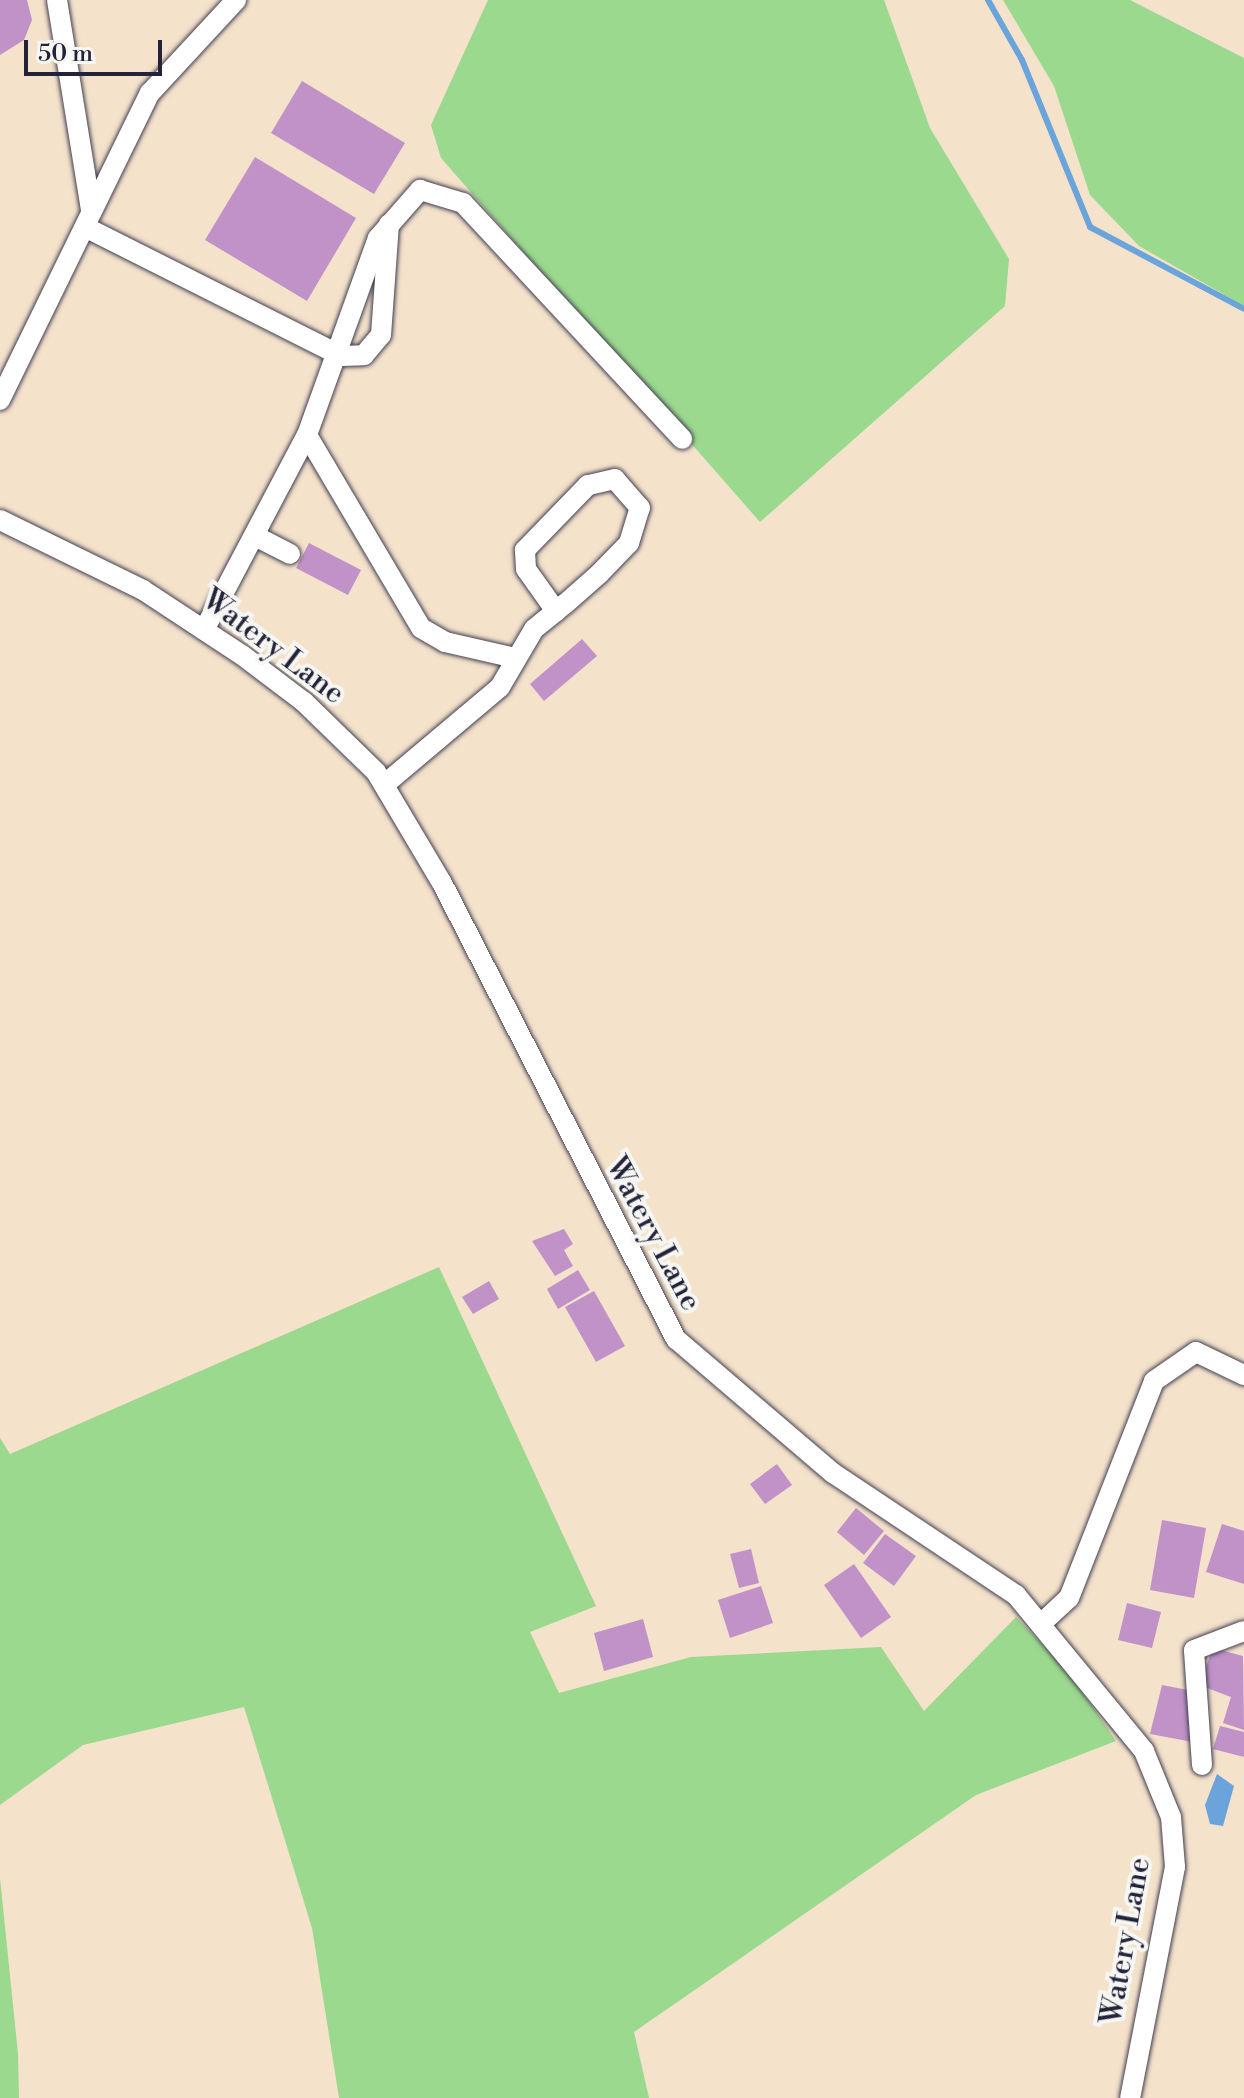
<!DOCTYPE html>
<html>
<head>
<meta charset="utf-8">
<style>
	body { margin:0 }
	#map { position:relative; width:1244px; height:2098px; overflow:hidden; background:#f4e2cb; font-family:"Libre Bodoni",serif }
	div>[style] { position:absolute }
	.green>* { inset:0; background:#9bd98e }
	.water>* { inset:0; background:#6aa4da }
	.stream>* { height:6px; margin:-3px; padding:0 3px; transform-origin:3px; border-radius:3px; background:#6aa4da }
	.building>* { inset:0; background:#c092c8 }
	.roads { filter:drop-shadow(0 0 2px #423f51) drop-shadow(0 0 2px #423f51) }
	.minor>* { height:20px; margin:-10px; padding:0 10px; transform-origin:10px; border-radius:10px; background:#fff }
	span { translate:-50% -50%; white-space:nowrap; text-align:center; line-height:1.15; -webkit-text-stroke:8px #f6f6f2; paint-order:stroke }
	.street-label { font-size:30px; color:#22223b }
	.scale { position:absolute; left:24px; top:40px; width:138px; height:36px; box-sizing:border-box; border:4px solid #22223b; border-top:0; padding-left:10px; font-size:24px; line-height:28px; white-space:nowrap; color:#22223b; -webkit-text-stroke:6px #f6f6f2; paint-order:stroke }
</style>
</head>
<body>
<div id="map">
	<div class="green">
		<i style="clip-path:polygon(488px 0,884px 0,930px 128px,1009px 259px,1005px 306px,760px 522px,441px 158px,431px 125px)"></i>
		<i style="clip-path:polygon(1003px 0,1130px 0,1244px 58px,1244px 306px,1139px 246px,1090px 195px,1054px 86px)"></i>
		<i style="clip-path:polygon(439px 1267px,596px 1606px,530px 1632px,559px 1693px,691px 1657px,881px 1647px,924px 1711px,1016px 1617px,1070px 1674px,1116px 1741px,976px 1795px,634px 2032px,649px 2098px,339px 2098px,312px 1928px,244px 1707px,83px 1745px,0 1805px,0 1438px,10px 1454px)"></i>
		<i style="clip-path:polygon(0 1878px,18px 2054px,19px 2098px,0 2098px)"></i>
	</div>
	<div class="water">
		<i style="clip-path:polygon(1217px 1774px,1234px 1786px,1223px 1826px,1210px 1824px,1205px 1805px)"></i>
	</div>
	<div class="stream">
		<i style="left:988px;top:0;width:69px;rotate:60.5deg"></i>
		<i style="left:1022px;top:60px;width:180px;rotate:67.8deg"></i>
		<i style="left:1090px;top:227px;width:174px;rotate:28deg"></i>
	</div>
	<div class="building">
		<i style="clip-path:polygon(0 0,27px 0,32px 20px,24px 40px,0 55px)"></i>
		<i style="clip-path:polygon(302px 81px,405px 143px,374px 194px,271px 133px)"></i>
		<i style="clip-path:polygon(255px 157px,356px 218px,307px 301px,205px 240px)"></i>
		<i style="clip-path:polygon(309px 543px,361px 570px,348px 595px,296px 568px)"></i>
		<i style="clip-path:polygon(582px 639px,597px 656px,544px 701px,530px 684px)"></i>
		<i style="clip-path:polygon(564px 1229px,573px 1244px,564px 1250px,573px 1266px,555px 1276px,532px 1241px)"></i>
		<i style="clip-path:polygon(578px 1270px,590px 1290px,558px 1309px,547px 1289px)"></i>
		<i style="clip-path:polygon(489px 1281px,499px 1299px,473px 1314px,462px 1297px)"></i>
		<i style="clip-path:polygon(594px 1291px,625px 1346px,596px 1362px,565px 1307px)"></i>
		<i style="clip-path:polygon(777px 1464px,792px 1485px,765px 1504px,750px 1484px)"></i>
		<i style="clip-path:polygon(856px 1508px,884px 1531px,864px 1555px,837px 1532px)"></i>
		<i style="clip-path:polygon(1162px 1520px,1206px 1528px,1194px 1598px,1150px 1590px)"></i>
		<i style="clip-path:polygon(1222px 1524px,1244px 1531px,1244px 1584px,1206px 1572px)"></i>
		<i style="clip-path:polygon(885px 1534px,916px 1556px,894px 1586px,863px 1563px)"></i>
		<i style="clip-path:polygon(751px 1549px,759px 1583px,739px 1588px,730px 1554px)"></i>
		<i style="clip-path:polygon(854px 1564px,891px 1617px,861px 1638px,824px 1585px)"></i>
		<i style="clip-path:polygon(761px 1586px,773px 1623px,730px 1638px,718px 1600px)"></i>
		<i style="clip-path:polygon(1127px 1603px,1161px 1612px,1152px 1648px,1118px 1640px)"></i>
		<i style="clip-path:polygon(643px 1619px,653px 1657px,604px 1671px,594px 1633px)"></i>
		<i style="clip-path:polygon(1213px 1648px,1243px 1656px,1244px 1730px,1223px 1723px,1231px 1697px,1199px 1685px)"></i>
		<i style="clip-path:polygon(1162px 1685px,1193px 1691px,1198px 1743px,1150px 1734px)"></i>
		<i style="clip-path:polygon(1220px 1726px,1244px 1732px,1244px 1757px,1213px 1749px)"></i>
	</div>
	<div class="roads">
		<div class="minor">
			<i style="left:57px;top:0;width:214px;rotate:80.8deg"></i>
			<i style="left:85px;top:227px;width:287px;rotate:26.7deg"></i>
			<i style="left:341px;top:356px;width:23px;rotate:-2deg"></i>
			<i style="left:364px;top:355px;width:26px;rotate:-50deg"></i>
			<i style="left:381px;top:335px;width:111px;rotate:-85.9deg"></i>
			<i style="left:0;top:400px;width:342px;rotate:-64deg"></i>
			<i style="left:150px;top:93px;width:127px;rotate:-47.2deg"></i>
			<i style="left:307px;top:435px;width:224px;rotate:59.4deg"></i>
			<i style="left:421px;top:628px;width:28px;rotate:30deg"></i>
			<i style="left:445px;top:642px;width:72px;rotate:12.9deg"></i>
			<i style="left:0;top:520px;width:159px;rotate:26.1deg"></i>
			<i style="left:143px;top:590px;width:118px;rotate:33.3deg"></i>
			<i style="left:242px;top:655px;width:78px;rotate:37.2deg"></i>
			<i style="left:304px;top:702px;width:100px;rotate:44.2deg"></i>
			<i style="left:376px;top:772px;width:129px;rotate:59.3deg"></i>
			<i style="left:442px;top:883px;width:513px;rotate:62.84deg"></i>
			<i style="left:676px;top:1339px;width:206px;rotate:40.5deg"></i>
			<i style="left:833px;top:1473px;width:220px;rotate:33.7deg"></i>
			<i style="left:1016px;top:1595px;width:202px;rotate:50.6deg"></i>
			<i style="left:1144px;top:1751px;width:71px;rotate:67.8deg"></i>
			<i style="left:1171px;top:1817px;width:50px;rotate:85.4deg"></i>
			<i style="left:1175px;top:1867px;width:235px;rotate:101deg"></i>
			<i style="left:257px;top:537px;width:37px;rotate:27deg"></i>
			<i style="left:204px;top:630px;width:221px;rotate:-62.2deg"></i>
			<i style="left:307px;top:435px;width:209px;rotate:-70.2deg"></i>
			<i style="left:378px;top:238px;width:64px;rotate:-48.8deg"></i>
			<i style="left:420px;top:190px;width:45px;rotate:16.8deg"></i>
			<i style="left:463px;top:203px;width:322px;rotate:47.1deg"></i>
			<i style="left:385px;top:784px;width:150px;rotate:-40.1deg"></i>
			<i style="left:500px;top:687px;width:67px;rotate:-59.6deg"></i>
			<i style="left:534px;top:629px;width:28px;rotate:-39deg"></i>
			<i style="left:556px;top:611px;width:11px;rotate:-38deg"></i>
			<i style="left:565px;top:604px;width:45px;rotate:-41.4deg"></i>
			<i style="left:599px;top:574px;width:43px;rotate:-45.9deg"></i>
			<i style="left:629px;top:543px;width:37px;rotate:-73deg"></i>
			<i style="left:640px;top:508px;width:38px;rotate:-131deg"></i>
			<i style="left:615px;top:479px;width:28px;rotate:167deg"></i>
			<i style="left:588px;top:485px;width:91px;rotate:134.1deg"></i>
			<i style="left:525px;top:550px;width:19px;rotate:87deg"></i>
			<i style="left:526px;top:569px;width:52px;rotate:54.5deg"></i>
			<i style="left:1043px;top:1622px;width:35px;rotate:-43deg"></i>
			<i style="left:1069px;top:1598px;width:233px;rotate:-68.6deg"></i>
			<i style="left:1154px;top:1381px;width:51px;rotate:-34.6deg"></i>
			<i style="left:1196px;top:1352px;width:53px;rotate:25.6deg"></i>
			<i style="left:1202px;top:1765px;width:115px;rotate:-94deg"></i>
			<i style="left:1194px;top:1650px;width:53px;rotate:-20.8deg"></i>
		</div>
	</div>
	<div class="street-label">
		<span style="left:273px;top:647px;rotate:37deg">Watery Lane</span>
		<span style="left:653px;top:1234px;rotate:62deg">Watery Lane</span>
		<span style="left:1126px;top:1941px;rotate:-80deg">Watery Lane</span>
	</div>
	<div class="scale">50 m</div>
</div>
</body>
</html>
